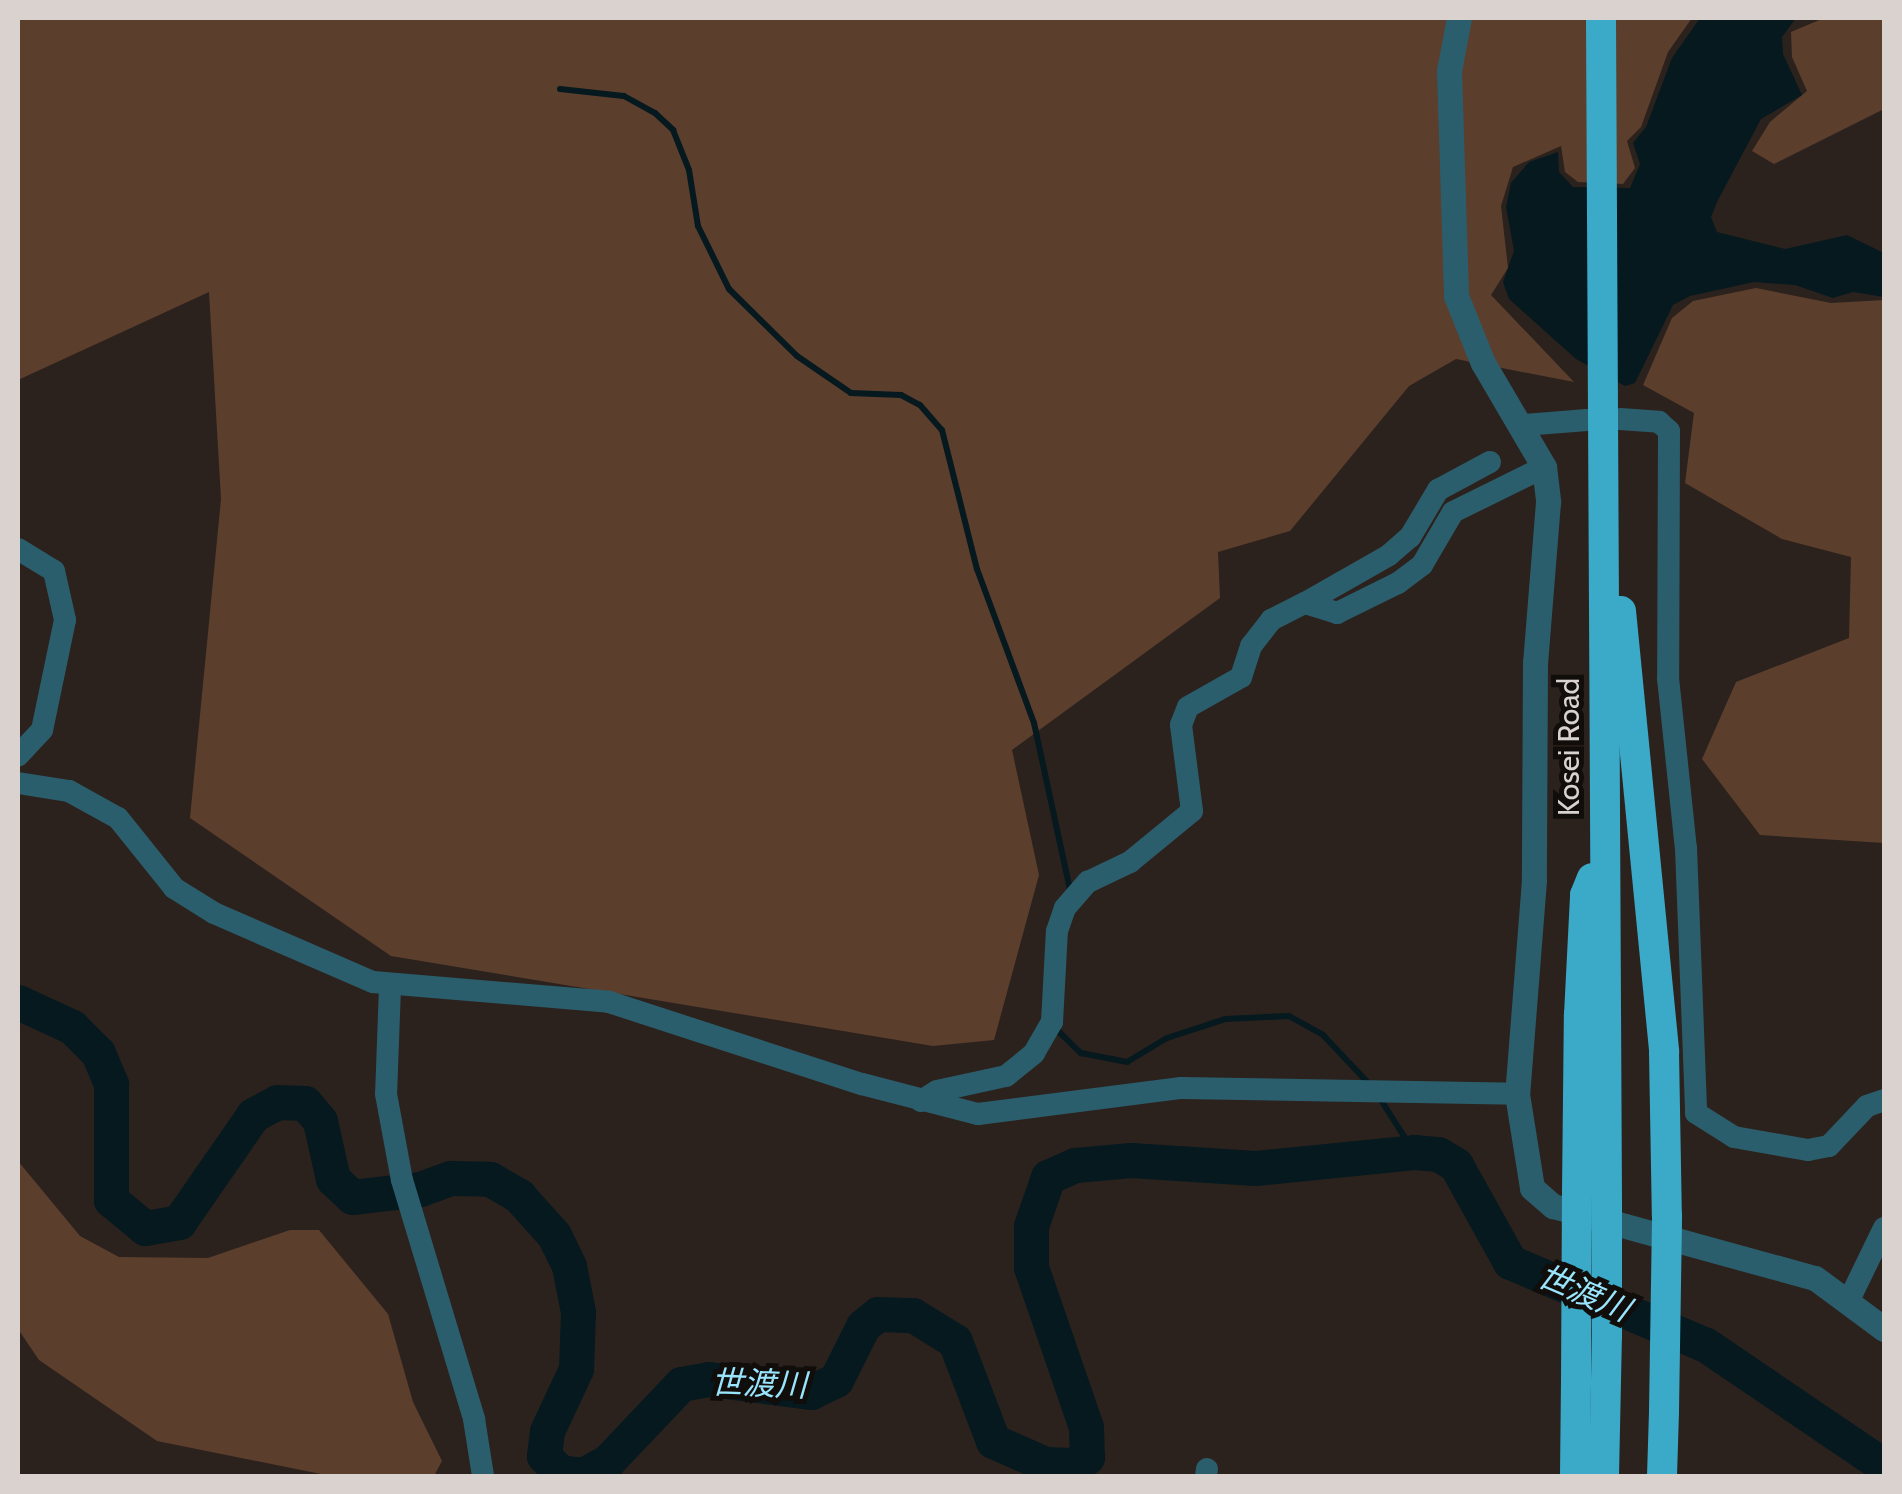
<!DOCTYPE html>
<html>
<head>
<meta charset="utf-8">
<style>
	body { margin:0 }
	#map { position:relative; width:1902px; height:1494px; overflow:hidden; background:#2c221d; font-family:Cabin,"Noto Sans JP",sans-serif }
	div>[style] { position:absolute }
	.green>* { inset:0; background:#5c3e2d }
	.water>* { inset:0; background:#05191f }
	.stream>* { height:6px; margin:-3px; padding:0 3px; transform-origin:3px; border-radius:3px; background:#05191f }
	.river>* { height:35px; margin:-17.5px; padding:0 17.5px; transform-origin:17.5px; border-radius:17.5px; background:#05191f }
	.minor>* { height:22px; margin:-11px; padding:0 11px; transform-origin:11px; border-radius:11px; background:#2b5e6d }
	.tertiary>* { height:25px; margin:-12.5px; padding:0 12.5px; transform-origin:12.5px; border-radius:12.5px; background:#2b5e6d }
	.motorway>* { height:30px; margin:-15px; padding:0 15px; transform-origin:15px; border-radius:15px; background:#3baac8 }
	.motorway-bridge>* { height:30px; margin:-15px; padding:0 15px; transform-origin:15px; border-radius:15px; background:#3baac8 }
	span { translate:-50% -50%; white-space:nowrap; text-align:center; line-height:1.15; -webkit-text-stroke:10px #110d0a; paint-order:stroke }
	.street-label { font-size:30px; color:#d9d2ce }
	.water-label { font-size:32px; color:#98e5fd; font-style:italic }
	.frame { position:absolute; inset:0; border:20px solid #d9d2ce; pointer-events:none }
</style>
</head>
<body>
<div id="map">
	<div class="green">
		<i style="clip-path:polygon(18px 18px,1692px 18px,1668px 52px,1641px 127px,1627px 141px,1635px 168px,1623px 184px,1578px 182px,1565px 172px,1561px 146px,1513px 167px,1501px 206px,1508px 268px,1491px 295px,1574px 382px,1456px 359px,1409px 386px,1290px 531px,1218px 552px,1220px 598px,1012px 750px,1039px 875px,994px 1040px,933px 1046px,391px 956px,190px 818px,221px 499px,209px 292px,18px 380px)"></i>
		<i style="clip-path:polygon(1824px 18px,1884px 19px,1884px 109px,1774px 164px,1752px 151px,1770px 122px,1807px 91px,1792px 57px,1791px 32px)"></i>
		<i style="clip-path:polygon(1756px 288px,1831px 303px,1884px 300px,1884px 843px,1760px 835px,1702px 759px,1736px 682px,1849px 638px,1851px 557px,1782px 539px,1685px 483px,1694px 413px,1643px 385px,1672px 318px,1693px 301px)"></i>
		<i style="clip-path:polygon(18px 1161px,80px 1236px,119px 1257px,208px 1258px,290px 1230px,319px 1230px,388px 1314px,413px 1402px,442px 1461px,434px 1476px,331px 1476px,157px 1441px,39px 1360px,18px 1329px)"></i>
	</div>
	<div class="water">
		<i style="clip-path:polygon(1700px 18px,1796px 18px,1782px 37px,1783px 54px,1802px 95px,1761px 119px,1717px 202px,1711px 217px,1717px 232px,1785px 249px,1847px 235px,1884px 253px,1884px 297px,1853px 292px,1833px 298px,1795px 285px,1754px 282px,1690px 296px,1673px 305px,1635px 383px,1625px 386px,1576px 359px,1509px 299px,1503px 282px,1514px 251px,1506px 207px,1511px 183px,1529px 162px,1558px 152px,1559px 172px,1573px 187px,1630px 188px,1640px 164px,1633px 143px,1646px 127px,1672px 58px)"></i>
	</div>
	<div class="stream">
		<i style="left:560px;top:89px;width:64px;rotate:6.2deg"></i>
		<i style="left:624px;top:96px;width:35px;rotate:29deg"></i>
		<i style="left:655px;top:113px;width:25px;rotate:43deg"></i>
		<i style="left:673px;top:130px;width:43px;rotate:68.2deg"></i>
		<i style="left:689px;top:170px;width:57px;rotate:80.9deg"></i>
		<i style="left:698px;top:226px;width:70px;rotate:63.8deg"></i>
		<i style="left:729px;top:289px;width:95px;rotate:44.6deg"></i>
		<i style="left:797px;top:356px;width:65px;rotate:34.4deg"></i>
		<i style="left:851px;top:393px;width:50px;rotate:2.3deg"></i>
		<i style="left:901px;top:395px;width:21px;rotate:28deg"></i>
		<i style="left:920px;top:405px;width:33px;rotate:49deg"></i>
		<i style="left:942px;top:430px;width:143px;rotate:75.9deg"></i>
		<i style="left:977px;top:569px;width:164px;rotate:69.7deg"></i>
		<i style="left:1034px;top:723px;width:175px;rotate:77.8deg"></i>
		<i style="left:1056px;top:1029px;width:35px;rotate:44deg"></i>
		<i style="left:1081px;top:1053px;width:47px;rotate:11.1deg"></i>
		<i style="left:1127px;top:1062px;width:47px;rotate:-31deg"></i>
		<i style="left:1167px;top:1038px;width:61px;rotate:-18.1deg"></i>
		<i style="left:1225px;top:1019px;width:64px;rotate:-2.7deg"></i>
		<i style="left:1289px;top:1016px;width:39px;rotate:29deg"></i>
		<i style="left:1323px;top:1035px;width:71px;rotate:46.7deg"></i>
		<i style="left:1379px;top:1097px;width:65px;rotate:57.5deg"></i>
	</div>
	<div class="river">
		<i style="left:18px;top:1002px;width:60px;rotate:24.8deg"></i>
		<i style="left:72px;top:1027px;width:37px;rotate:45deg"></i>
		<i style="left:98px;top:1053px;width:34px;rotate:67deg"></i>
		<i style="left:111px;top:1084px;width:116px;rotate:90deg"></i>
		<i style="left:111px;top:1200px;width:44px;rotate:39.5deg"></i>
		<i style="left:145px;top:1228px;width:35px;rotate:-10deg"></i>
		<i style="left:179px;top:1222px;width:130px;rotate:-55.3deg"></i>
		<i style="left:253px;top:1115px;width:27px;rotate:-28deg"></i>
		<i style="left:277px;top:1102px;width:28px;rotate:2deg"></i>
		<i style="left:305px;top:1103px;width:23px;rotate:50deg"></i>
		<i style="left:320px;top:1121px;width:59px;rotate:77.4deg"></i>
		<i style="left:333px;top:1179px;width:26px;rotate:43deg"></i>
		<i style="left:352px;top:1197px;width:68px;rotate:-6.7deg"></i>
		<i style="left:420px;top:1189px;width:33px;rotate:-20deg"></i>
		<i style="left:451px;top:1178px;width:39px;rotate:1deg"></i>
		<i style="left:490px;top:1179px;width:34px;rotate:30deg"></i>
		<i style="left:519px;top:1196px;width:52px;rotate:48.1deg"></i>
		<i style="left:554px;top:1235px;width:34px;rotate:64deg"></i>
		<i style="left:569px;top:1266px;width:47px;rotate:78.9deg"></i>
		<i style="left:578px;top:1312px;width:57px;rotate:92deg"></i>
		<i style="left:576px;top:1369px;width:68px;rotate:115.1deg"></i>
		<i style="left:547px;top:1431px;width:25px;rotate:97deg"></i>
		<i style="left:544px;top:1456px;width:23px;rotate:45deg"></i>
		<i style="left:560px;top:1472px;width:23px;rotate:7deg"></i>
		<i style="left:583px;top:1475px;width:29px;rotate:-29deg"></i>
		<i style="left:608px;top:1461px;width:106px;rotate:-46.5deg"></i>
		<i style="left:681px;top:1384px;width:28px;rotate:-10deg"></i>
		<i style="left:709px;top:1379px;width:103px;rotate:7.3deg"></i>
		<i style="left:811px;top:1392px;width:28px;rotate:-26deg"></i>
		<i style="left:836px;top:1380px;width:60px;rotate:-63.4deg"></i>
		<i style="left:863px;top:1326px;width:19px;rotate:-39deg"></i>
		<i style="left:878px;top:1314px;width:35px;rotate:2deg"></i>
		<i style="left:913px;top:1315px;width:49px;rotate:31.8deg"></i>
		<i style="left:955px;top:1341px;width:107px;rotate:69.2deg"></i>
		<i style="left:993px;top:1441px;width:57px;rotate:23.9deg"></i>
		<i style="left:1045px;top:1464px;width:27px;rotate:2deg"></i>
		<i style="left:1072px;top:1465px;width:17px;rotate:-28deg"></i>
		<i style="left:1087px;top:1457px;width:30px;rotate:-92deg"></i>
		<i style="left:1086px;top:1427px;width:169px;rotate:-109deg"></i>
		<i style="left:1031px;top:1267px;width:41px;rotate:-90deg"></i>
		<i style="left:1031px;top:1226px;width:52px;rotate:-70.9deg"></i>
		<i style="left:1048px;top:1177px;width:30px;rotate:-24deg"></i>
		<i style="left:1075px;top:1165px;width:56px;rotate:-5.1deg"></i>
		<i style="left:1131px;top:1160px;width:124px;rotate:3.7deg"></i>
		<i style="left:1255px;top:1168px;width:160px;rotate:-5.7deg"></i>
		<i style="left:1414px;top:1152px;width:24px;rotate:5deg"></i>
		<i style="left:1438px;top:1154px;width:21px;rotate:31deg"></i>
		<i style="left:1456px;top:1165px;width:111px;rotate:60.9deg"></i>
		<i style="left:1510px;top:1262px;width:213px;rotate:23deg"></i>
		<i style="left:1706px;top:1345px;width:215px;rotate:34.2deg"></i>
	</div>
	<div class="minor">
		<i style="left:1620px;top:419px;width:39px;rotate:4deg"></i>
		<i style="left:1659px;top:422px;width:13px;rotate:42deg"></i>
		<i style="left:1669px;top:431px;width:247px;rotate:90.2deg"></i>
		<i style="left:1668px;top:678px;width:171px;rotate:84deg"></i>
		<i style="left:1686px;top:848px;width:265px;rotate:87.8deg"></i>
		<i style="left:1696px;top:1113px;width:45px;rotate:32.3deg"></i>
		<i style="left:1734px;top:1137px;width:75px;rotate:10deg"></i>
		<i style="left:1808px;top:1150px;width:21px;rotate:-11deg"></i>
		<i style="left:1829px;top:1146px;width:55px;rotate:-46.5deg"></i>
		<i style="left:1867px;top:1106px;width:18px;rotate:-19deg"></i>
		<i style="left:1523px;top:425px;width:64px;rotate:-4.5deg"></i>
		<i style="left:18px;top:549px;width:42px;rotate:31.4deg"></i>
		<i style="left:54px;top:571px;width:50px;rotate:77.3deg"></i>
		<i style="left:65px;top:620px;width:112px;rotate:101.8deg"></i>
		<i style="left:42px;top:730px;width:35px;rotate:133deg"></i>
		<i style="left:1305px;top:603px;width:97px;rotate:-29.7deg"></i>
		<i style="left:1389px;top:555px;width:28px;rotate:-41deg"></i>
		<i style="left:1410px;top:537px;width:55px;rotate:-59.2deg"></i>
		<i style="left:1438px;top:490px;width:59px;rotate:-28.3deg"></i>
		<i style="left:18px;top:783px;width:52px;rotate:8.9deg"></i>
		<i style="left:69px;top:791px;width:56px;rotate:28.9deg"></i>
		<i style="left:118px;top:818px;width:90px;rotate:51.3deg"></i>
		<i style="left:174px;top:888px;width:47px;rotate:32deg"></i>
		<i style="left:214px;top:913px;width:173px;rotate:23.5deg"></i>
		<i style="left:373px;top:982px;width:237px;rotate:4.8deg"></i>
		<i style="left:609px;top:1002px;width:266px;rotate:18deg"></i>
		<i style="left:862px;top:1084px;width:120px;rotate:14.5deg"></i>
		<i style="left:978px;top:1114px;width:205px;rotate:-7.3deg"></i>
		<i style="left:1181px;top:1088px;width:336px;rotate:1deg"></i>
		<i style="left:390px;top:987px;width:107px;rotate:92.1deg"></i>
		<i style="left:386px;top:1094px;width:87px;rotate:79.5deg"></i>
		<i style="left:402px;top:1180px;width:250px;rotate:73.2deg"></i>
		<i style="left:474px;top:1419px;width:58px;rotate:81deg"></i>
		<i style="left:921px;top:1101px;width:19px;rotate:-32deg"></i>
		<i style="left:937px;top:1091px;width:71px;rotate:-12.3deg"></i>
		<i style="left:1006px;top:1076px;width:36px;rotate:-39deg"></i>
		<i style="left:1034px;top:1053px;width:36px;rotate:-60deg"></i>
		<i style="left:1052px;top:1022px;width:91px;rotate:-86.9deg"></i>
		<i style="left:1057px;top:931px;width:24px;rotate:-71deg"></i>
		<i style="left:1065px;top:908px;width:35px;rotate:-49deg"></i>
		<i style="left:1088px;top:882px;width:47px;rotate:-25.5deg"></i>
		<i style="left:1130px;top:862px;width:80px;rotate:-39.4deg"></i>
		<i style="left:1192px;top:811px;width:87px;rotate:-97.3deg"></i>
		<i style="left:1181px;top:725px;width:19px;rotate:-69deg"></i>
		<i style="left:1188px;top:707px;width:61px;rotate:-29.5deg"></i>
		<i style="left:1241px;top:677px;width:33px;rotate:-72deg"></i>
		<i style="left:1251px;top:646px;width:33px;rotate:-52deg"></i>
		<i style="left:1271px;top:620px;width:38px;rotate:-27deg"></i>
		<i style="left:1305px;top:603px;width:34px;rotate:17deg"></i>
		<i style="left:1337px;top:613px;width:68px;rotate:-26.2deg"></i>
		<i style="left:1398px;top:583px;width:30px;rotate:-37deg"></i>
		<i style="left:1422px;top:565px;width:61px;rotate:-59.7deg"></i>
		<i style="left:1453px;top:512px;width:102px;rotate:-26.3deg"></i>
		<i style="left:1850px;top:1298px;width:78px;rotate:-64.1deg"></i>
		<i style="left:1206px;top:1476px;width:7px;rotate:-82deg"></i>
	</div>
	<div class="tertiary">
		<i style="left:1459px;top:18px;width:54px;rotate:100.7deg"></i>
		<i style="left:1449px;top:71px;width:225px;rotate:88.2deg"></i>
		<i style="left:1456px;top:296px;width:72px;rotate:68.1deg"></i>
		<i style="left:1483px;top:363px;width:121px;rotate:59.6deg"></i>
		<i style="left:1544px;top:467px;width:35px;rotate:83deg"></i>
		<i style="left:1548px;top:502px;width:161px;rotate:94.6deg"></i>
		<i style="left:1535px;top:662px;width:218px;rotate:90.3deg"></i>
		<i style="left:1534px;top:880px;width:215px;rotate:94.5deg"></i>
		<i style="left:1517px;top:1094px;width:95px;rotate:80.9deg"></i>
		<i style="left:1532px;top:1188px;width:28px;rotate:41deg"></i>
		<i style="left:1553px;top:1206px;width:272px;rotate:15.4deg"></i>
		<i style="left:1815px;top:1278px;width:86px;rotate:36.5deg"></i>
	</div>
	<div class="motorway">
		<i style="left:1601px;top:18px;width:1184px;rotate:89.71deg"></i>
		<i style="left:1621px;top:611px;width:443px;rotate:84.4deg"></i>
		<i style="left:1664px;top:1052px;width:164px;rotate:89deg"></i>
		<i style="left:1577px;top:1193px;width:178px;rotate:-89.4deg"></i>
		<i style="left:1579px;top:1015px;width:120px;rotate:-87.1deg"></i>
		<i style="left:1585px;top:895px;width:18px;rotate:-68deg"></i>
		<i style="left:1575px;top:1476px;width:93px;rotate:-89.4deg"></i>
		<i style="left:1604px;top:1476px;width:140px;rotate:-88.8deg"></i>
		<i style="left:1662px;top:1476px;width:65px;rotate:-88.2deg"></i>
	</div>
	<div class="motorway-bridge">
		<i style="left:1607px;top:1202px;width:134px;rotate:90deg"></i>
		<i style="left:1576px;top:1383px;width:190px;rotate:-89.7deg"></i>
		<i style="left:1664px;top:1411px;width:195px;rotate:-89.1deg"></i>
	</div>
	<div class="street-label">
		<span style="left:1569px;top:747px;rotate:-90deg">Kosei Road</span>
	</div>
	<div class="water-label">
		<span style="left:1584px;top:1293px;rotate:23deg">世渡川</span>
		<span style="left:759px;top:1384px;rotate:2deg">世渡川</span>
	</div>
	<div class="frame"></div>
</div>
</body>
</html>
